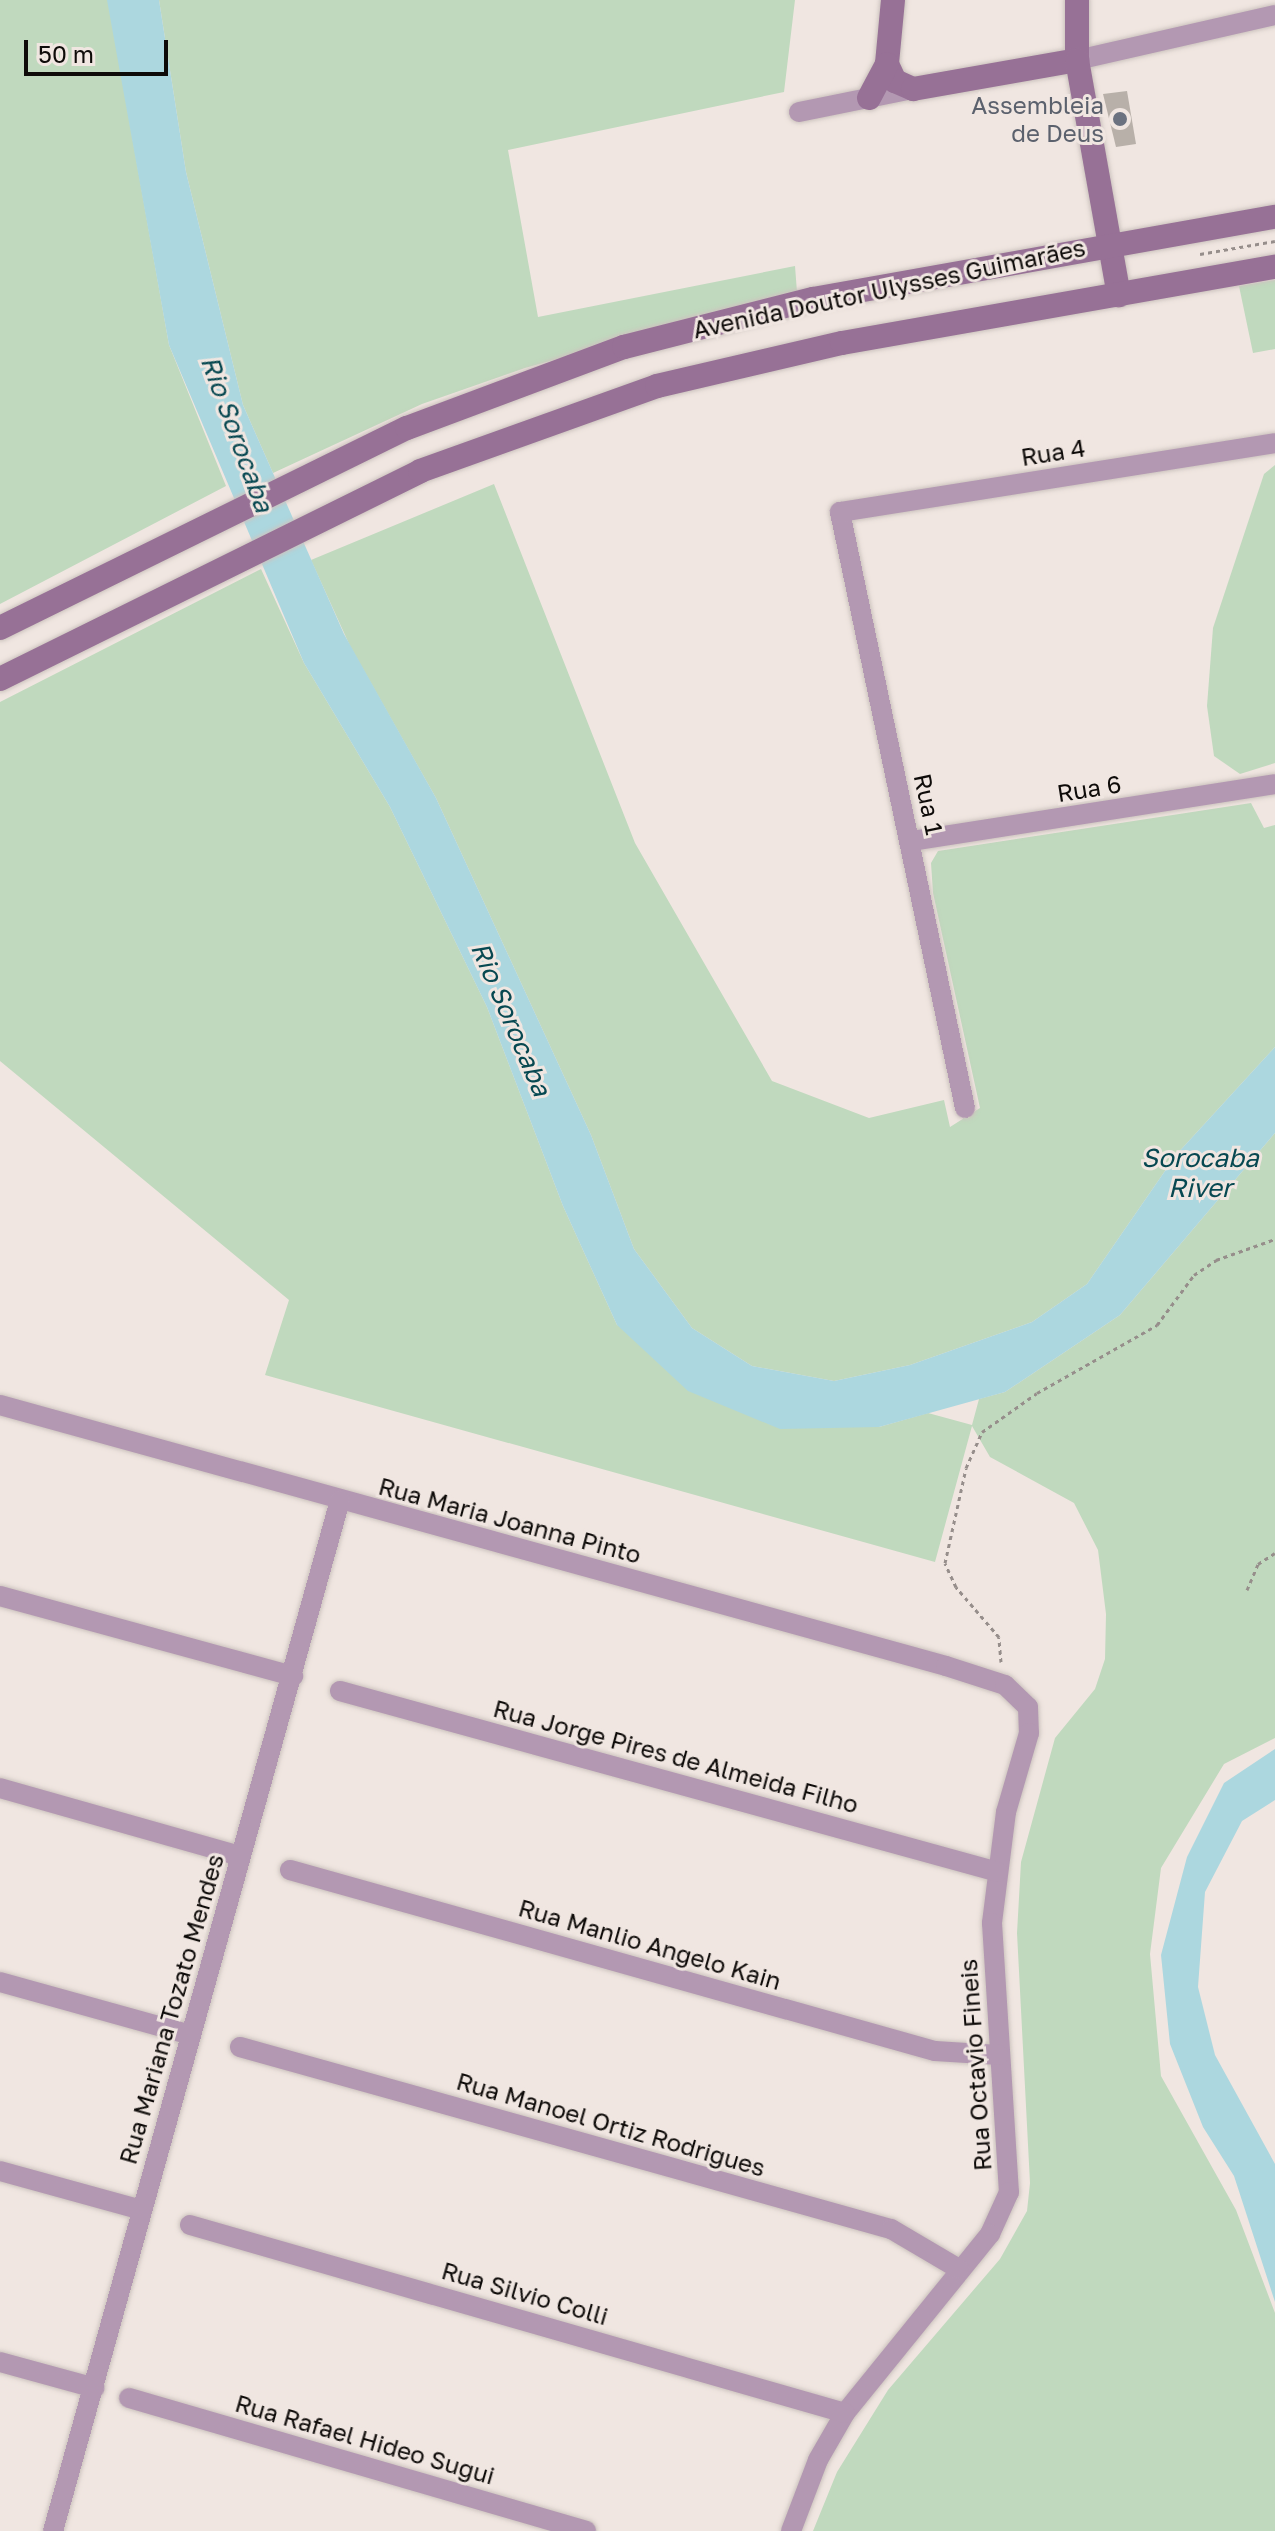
<!DOCTYPE html>
<html>
<head>
<meta charset="utf-8">
<style>
	body { margin:0 }
	#map { position:relative; width:1275px; height:2531px; overflow:hidden; background:#f0e6e1; font-family:"Golos Text",sans-serif }
	div>[style] { position:absolute }
	.green>* { inset:0; background:#c0d9be }
	.water>* { inset:0; background:#acd7df }
	.building>* { inset:0; background:#b8b0a9 }
	.path>* { height:3px; margin-top:-1.5px; transform-origin:0; background:repeating-linear-gradient(90deg,#968e8b 0 4px,transparent 0 8px) }
	.roads { filter:drop-shadow(0 0 2px #ccc3be) drop-shadow(0 0 2px #ccc3be) }
	.street>* { height:20px; margin:-10px; padding:0 10px; transform-origin:10px; border-radius:10px; background:#b398b2 }
	.secondary>* { height:24px; margin:-12px; padding:0 12px; transform-origin:12px; border-radius:12px; background:#977196 }
	.dots>* { width:22px; height:22px; translate:-50% -50%; box-sizing:border-box; border:4px solid #f0e6e1; border-radius:50% }
	span { translate:-50% -50%; white-space:nowrap; text-align:center; line-height:1.15; -webkit-text-stroke:6px #f0e6e1; paint-order:stroke }
	.worship-label { font-size:24px; color:#5b616d }
	.right { translate:-100% -50%; text-align:right }
	.street-label { font-size:24px; color:#0e0b09 }
	.water-label { font-size:26px; color:#074851; font-style:italic }
	.scale { position:absolute; left:24px; top:40px; width:144px; height:36px; box-sizing:border-box; border:4px solid #0e0b09; border-top:0; padding-left:10px; font-size:24px; line-height:28px; white-space:nowrap; color:#0e0b09; -webkit-text-stroke:6px #f0e6e1; paint-order:stroke }
</style>
</head>
<body>
<div id="map">
	<div class="green">
		<i style="clip-path:polygon(0 0,108px 0,169px 345px,226px 486px,0 604px)"></i>
		<i style="clip-path:polygon(159px 0,795px 0,784px 92px,508px 150px,538px 317px,795px 266px,797px 292px,525px 368px,422px 404px,273px 473px,243px 405px,186px 172px)"></i>
		<i style="clip-path:polygon(1275px 280px,1275px 349px,1253px 353px,1239px 286px)"></i>
		<i style="clip-path:polygon(1275px 465px,1275px 763px,1240px 774px,1214px 756px,1207px 706px,1213px 628px,1264px 474px)"></i>
		<i style="clip-path:polygon(494px 484px,635px 843px,772px 1081px,869px 1118px,944px 1100px,950px 1127px,980px 1108px,933px 893px,931px 863px,938px 851px,1251px 803px,1264px 828px,1275px 825px,1275px 1047px,1176px 1155px,1087px 1284px,1032px 1322px,910px 1365px,834px 1381px,752px 1366px,692px 1328px,634px 1249px,591px 1135px,436px 798px,350px 646px,311px 560px)"></i>
		<i style="clip-path:polygon(261px 569px,304px 663px,390px 807px,487px 1007px,563px 1206px,617px 1325px,879px 1427px,928px 1413px,972px 1425px,979px 1399px,1005px 1392px,1120px 1315px,1275px 1133px,1275px 1738px,1224px 1764px,1161px 1868px,1150px 1954px,1161px 2076px,1236px 2210px,1275px 2313px,1275px 2531px,813px 2531px,837px 2472px,888px 2390px,1000px 2259px,1027px 2211px,1030px 2183px,1017px 1933px,1021px 1862px,1055px 1738px,1095px 1689px,1105px 1659px,1106px 1614px,1098px 1550px,1074px 1503px,990px 1457px,972px 1426px,935px 1562px,265px 1375px,289px 1300px,0 1061px,0 702px)"></i>
	</div>
	<div class="water">
		<i style="clip-path:polygon(107px 0,159px 0,186px 172px,243px 405px,344px 634px,436px 798px,591px 1135px,634px 1249px,692px 1328px,752px 1366px,834px 1381px,910px 1365px,1032px 1322px,1087px 1284px,1176px 1155px,1275px 1047px,1275px 1133px,1120px 1315px,1005px 1392px,879px 1427px,780px 1429px,688px 1391px,617px 1325px,563px 1206px,487px 1007px,390px 807px,304px 663px,169px 345px)"></i>
		<i style="clip-path:polygon(1275px 1749px,1275px 1800px,1242px 1821px,1205px 1892px,1198px 1987px,1215px 2055px,1275px 2164px,1275px 2302px,1234px 2176px,1203px 2127px,1170px 2044px,1161px 1955px,1187px 1857px,1224px 1783px)"></i>
	</div>
	<div class="building">
		<i style="clip-path:polygon(1127px 91px,1136px 144px,1116px 147px,1103px 94px)"></i>
	</div>
	<div class="path">
		<i style="left:1200px;top:254px;width:76px;rotate:-9.8deg"></i>
		<i style="left:1247px;top:1590px;width:28px;rotate:-67deg"></i>
		<i style="left:1258px;top:1564px;width:20px;rotate:-33deg"></i>
		<i style="left:1001px;top:1662px;width:25px;rotate:-95deg"></i>
		<i style="left:999px;top:1637px;width:66px;rotate:-130.7deg"></i>
		<i style="left:956px;top:1587px;width:26px;rotate:-115deg"></i>
		<i style="left:945px;top:1563px;width:97px;rotate:-77.5deg"></i>
		<i style="left:966px;top:1468px;width:39px;rotate:-66deg"></i>
		<i style="left:982px;top:1432px;width:67px;rotate:-35.3deg"></i>
		<i style="left:1037px;top:1393px;width:138px;rotate:-29.5deg"></i>
		<i style="left:1157px;top:1325px;width:62px;rotate:-53.5deg"></i>
		<i style="left:1194px;top:1275px;width:27px;rotate:-34deg"></i>
		<i style="left:1216px;top:1260px;width:63px;rotate:-19.6deg"></i>
	</div>
	<div class="roads">
		<div class="street">
			<i style="left:1077px;top:60px;width:203px;rotate:-12.8deg"></i>
			<i style="left:799px;top:112px;width:116px;rotate:-11.4deg"></i>
			<i style="left:911px;top:841px;width:368px;rotate:-8.9deg"></i>
			<i style="left:965px;top:1108px;width:609px;rotate:-101.85deg"></i>
			<i style="left:840px;top:512px;width:440px;rotate:-9deg"></i>
			<i style="left:0;top:1405px;width:981px;rotate:15.42deg"></i>
			<i style="left:946px;top:1666px;width:62px;rotate:17.9deg"></i>
			<i style="left:1005px;top:1685px;width:32px;rotate:44deg"></i>
			<i style="left:1028px;top:1707px;width:26px;rotate:88deg"></i>
			<i style="left:1029px;top:1733px;width:82px;rotate:106.2deg"></i>
			<i style="left:1006px;top:1812px;width:112px;rotate:97.2deg"></i>
			<i style="left:992px;top:1923px;width:270px;rotate:86.4deg"></i>
			<i style="left:1009px;top:2192px;width:46px;rotate:114.3deg"></i>
			<i style="left:990px;top:2234px;width:230px;rotate:129deg"></i>
			<i style="left:845px;top:2413px;width:54px;rotate:119.9deg"></i>
			<i style="left:818px;top:2460px;width:76px;rotate:110.8deg"></i>
			<i style="left:0;top:1596px;width:304px;rotate:15.3deg"></i>
			<i style="left:340px;top:1691px;width:682px;rotate:15.38deg"></i>
			<i style="left:0;top:1788px;width:249px;rotate:15.8deg"></i>
			<i style="left:290px;top:1870px;width:670px;rotate:15.68deg"></i>
			<i style="left:935px;top:2051px;width:64px;rotate:3.6deg"></i>
			<i style="left:0;top:1982px;width:198px;rotate:15.5deg"></i>
			<i style="left:240px;top:2047px;width:676px;rotate:15.62deg"></i>
			<i style="left:891px;top:2229px;width:79px;rotate:30.5deg"></i>
			<i style="left:0;top:2171px;width:147px;rotate:15.4deg"></i>
			<i style="left:190px;top:2225px;width:681px;rotate:16.01deg"></i>
			<i style="left:0;top:2362px;width:98px;rotate:15.3deg"></i>
			<i style="left:129px;top:2398px;width:476px;rotate:16.2deg"></i>
			<i style="left:53px;top:2531px;width:1070px;rotate:-74.44deg"></i>
		</div>
		<div class="secondary">
			<i style="left:893px;top:0;width:64px;rotate:95.4deg"></i>
			<i style="left:887px;top:64px;width:19px;rotate:65deg"></i>
			<i style="left:895px;top:81px;width:20px;rotate:24deg"></i>
			<i style="left:913px;top:89px;width:167px;rotate:-10deg"></i>
			<i style="left:1077px;top:0;width:60px;rotate:90deg"></i>
			<i style="left:1077px;top:60px;width:239px;rotate:79.9deg"></i>
			<i style="left:869px;top:98px;width:38px;rotate:-62deg"></i>
			<i style="left:0;top:628px;width:453px;rotate:-26.2deg"></i>
			<i style="left:407px;top:428px;width:232px;rotate:-20.5deg"></i>
			<i style="left:624px;top:347px;width:195px;rotate:-14.3deg"></i>
			<i style="left:813px;top:299px;width:469px;rotate:-10.1deg"></i>
			<i style="left:0;top:679px;width:469px;rotate:-26.3deg"></i>
			<i style="left:420px;top:471px;width:252px;rotate:-19.7deg"></i>
			<i style="left:657px;top:386px;width:190px;rotate:-13.1deg"></i>
			<i style="left:842px;top:343px;width:440px;rotate:-10deg"></i>
		</div>
	</div>
	<div class="dots">
		<i style="left:1120px;top:119px;background:#6b7280"></i>
	</div>
	<div class="worship-label">
		<span class="right" style="left:1104px;top:119px">Assembleia<br>de Deus</span>
	</div>
	<div class="street-label">
		<span style="left:889px;top:288px;rotate:-12deg">Avenida Doutor Ulysses Guimarães</span>
		<span style="left:1053px;top:452px;rotate:-9deg">Rua 4</span>
		<span style="left:1089px;top:788px;rotate:-9deg">Rua 6</span>
		<span style="left:929px;top:804px;rotate:78deg">Rua 1</span>
		<span style="left:510px;top:1520px;rotate:15deg">Rua Maria Joanna Pinto</span>
		<span style="left:676px;top:1756px;rotate:15deg">Rua Jorge Pires de Almeida Filho</span>
		<span style="left:650px;top:1944px;rotate:16deg">Rua Manlio Angelo Kain</span>
		<span style="left:171px;top:2009px;rotate:-74deg">Rua Mariana Tozato Mendes</span>
		<span style="left:975px;top:2065px;rotate:-94deg">Rua Octavio Fineis</span>
		<span style="left:611px;top:2124px;rotate:16deg">Rua Manoel Ortiz Rodrigues</span>
		<span style="left:525px;top:2293px;rotate:16deg">Rua Silvio Colli</span>
		<span style="left:365px;top:2439px;rotate:16deg">Rua Rafael Hideo Sugui</span>
	</div>
	<div class="water-label">
		<span style="left:237px;top:434px;rotate:70deg">Rio Sorocaba</span>
		<span style="left:511px;top:1019px;rotate:67deg">Rio Sorocaba</span>
		<span style="left:1200px;top:1173px">Sorocaba<br>River</span>
	</div>
	<div class="scale">50 m</div>
</div>
</body>
</html>
